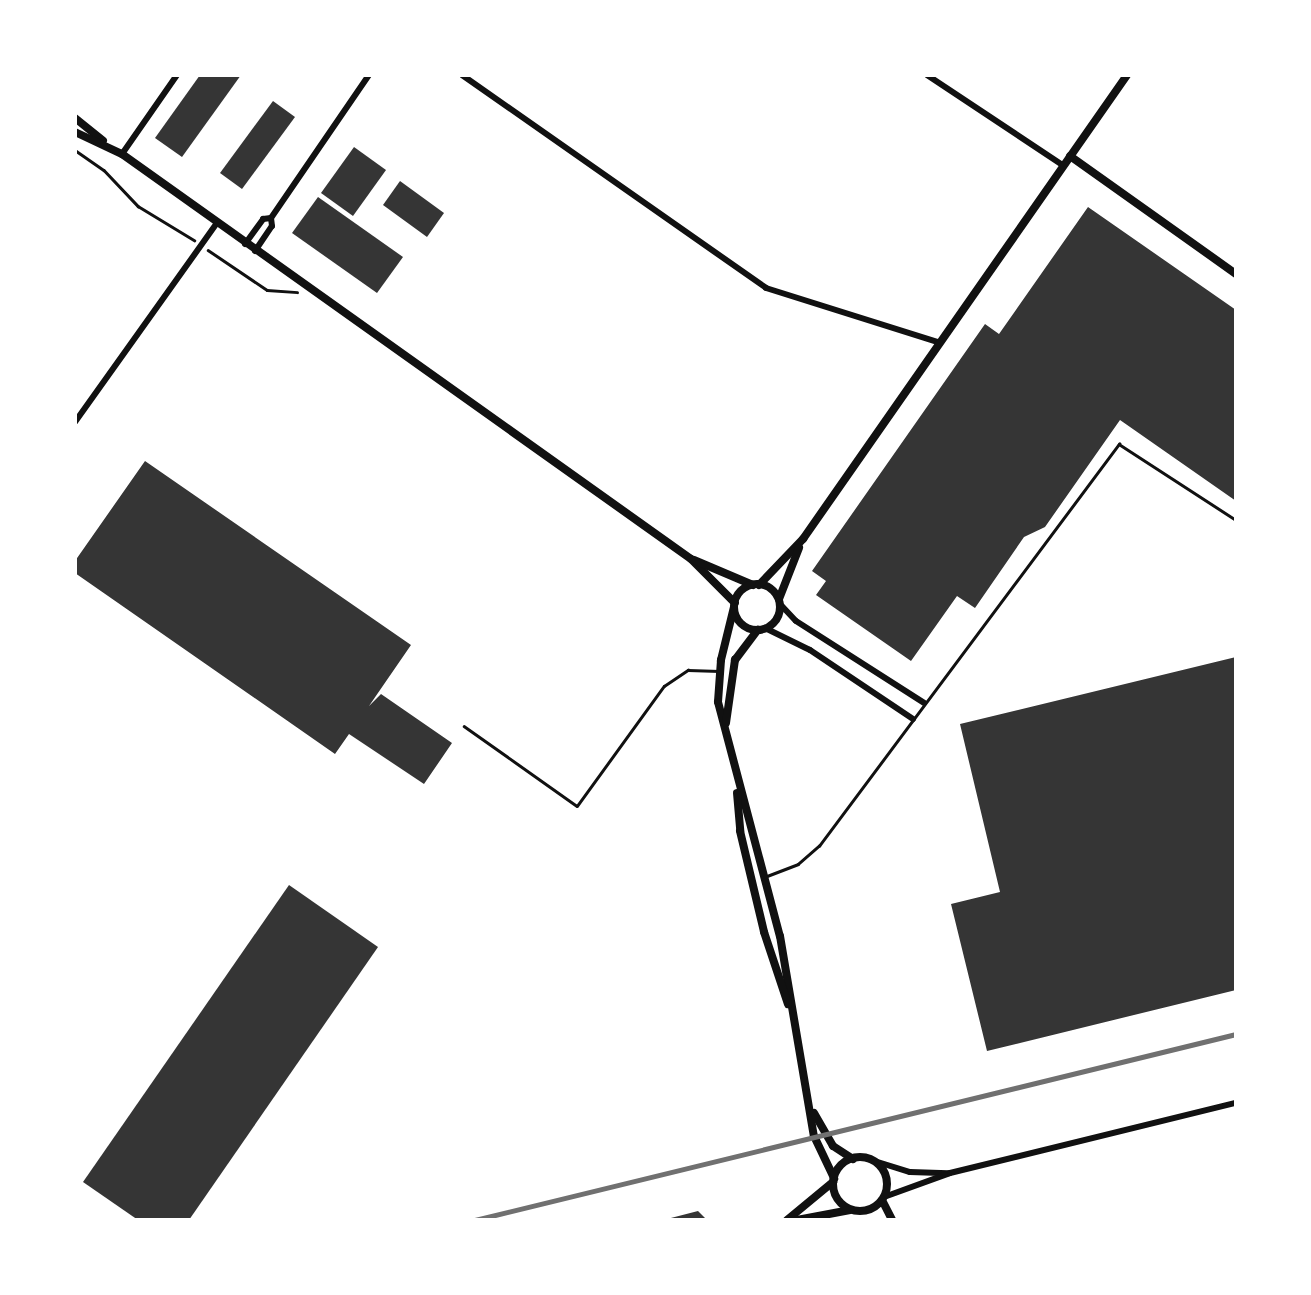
<!DOCTYPE html>
<html>
<head>
<meta charset="utf-8">
<style>
	body { margin:0 }
	#map { position:relative; width:1311px; height:1295px; overflow:hidden; background:#fff; font-family:"Titillium Web",sans-serif }
	div>[style] { position:absolute }
	.building>* { inset:0; background:#353535 }
	.path>* { height:2.5px; margin:-1.25px; padding:0 1.25px; transform-origin:1.25px; border-radius:1.25px; background:#111 }
	.service>* { height:2.5px; margin:-1.25px; padding:0 1.25px; transform-origin:1.25px; border-radius:1.25px; background:#111 }
	.minor>* { height:6px; margin:-3px; padding:0 3px; transform-origin:3px; border-radius:3px; background:#111 }
	.tertiary>* { height:8px; margin:-4px; padding:0 4px; transform-origin:4px; border-radius:4px; background:#111 }
	.tertiary>.ring { margin:-4px; padding:0; box-sizing:content-box; background:none; border:8px solid #111; border-radius:50% }
	.rail>* { height:4.5px; margin:-2.25px; padding:0 2.25px; transform-origin:2.25px; border-radius:2.25px; background:#707070 }
	span { translate:-50% -50%; white-space:nowrap; text-align:center; line-height:1.15; -webkit-text-stroke:7px #fff; paint-order:stroke }
	.frame { position:absolute; inset:0; border:77px solid #fff; pointer-events:none }
</style>
</head>
<body>
<div id="map">
	<div class="building">
		<i style="clip-path:polygon(200px 75px,241px 75px,182px 157px,155px 138px)"></i>
		<i style="clip-path:polygon(273px 101px,295px 117px,242px 189px,220px 173px)"></i>
		<i style="clip-path:polygon(354px 147px,386px 170px,353px 216px,321px 193px)"></i>
		<i style="clip-path:polygon(400px 181px,444px 213px,427px 237px,383px 205px)"></i>
		<i style="clip-path:polygon(318px 197px,403px 257px,377px 293px,292px 233px)"></i>
		<i style="clip-path:polygon(1088px 207px,1236px 310px,1236px 501px,1120px 420px,1045px 527px,1024px 537px,975px 608px,957px 596px,911px 661px,816px 595px,826px 581px,812px 571px,985px 324px,999px 334px)"></i>
		<i style="clip-path:polygon(145px 461px,411px 645px,369px 706px,381px 694px,452px 743px,424px 784px,349px 734px,335px 754px,75px 573px,75px 561px)"></i>
		<i style="clip-path:polygon(1236px 657px,1236px 990px,987px 1051px,951px 904px,1000px 892px,960px 724px)"></i>
		<i style="clip-path:polygon(289px 885px,378px 947px,189px 1220px,138px 1220px,83px 1182px)"></i>
		<i style="clip-path:polygon(698px 1211px,707px 1220px,668px 1220px,667px 1219px)"></i>
	</div>
	<div class="path">
		<i style="left:75px;top:150px;width:35px;rotate:35deg"></i>
		<i style="left:104px;top:170px;width:50px;rotate:46.6deg"></i>
		<i style="left:138px;top:206px;width:66px;rotate:31.3deg"></i>
		<i style="left:208px;top:250px;width:71px;rotate:34.1deg"></i>
		<i style="left:267px;top:290px;width:30px;rotate:4deg"></i>
	</div>
	<div class="service">
		<i style="left:464px;top:726px;width:138px;rotate:35.3deg"></i>
		<i style="left:577px;top:806px;width:148px;rotate:-54.1deg"></i>
		<i style="left:664px;top:686px;width:29px;rotate:-34deg"></i>
		<i style="left:688px;top:670px;width:31px;rotate:2deg"></i>
		<i style="left:767px;top:876px;width:33px;rotate:-21deg"></i>
		<i style="left:798px;top:864px;width:28px;rotate:-41deg"></i>
		<i style="left:819px;top:846px;width:502px;rotate:-53.27deg"></i>
		<i style="left:1119px;top:444px;width:140px;rotate:33deg"></i>
	</div>
	<div class="minor">
		<i style="left:462px;top:75px;width:371px;rotate:35deg"></i>
		<i style="left:766px;top:288px;width:182px;rotate:17.5deg"></i>
		<i style="left:927px;top:75px;width:164px;rotate:33.6deg"></i>
		<i style="left:122px;top:154px;width:96px;rotate:-55.2deg"></i>
		<i style="left:245px;top:244px;width:31px;rotate:-54deg"></i>
		<i style="left:263px;top:219px;width:8px;rotate:-7deg"></i>
		<i style="left:271px;top:218px;width:173px;rotate:-55.6deg"></i>
		<i style="left:255px;top:251px;width:30px;rotate:-56deg"></i>
		<i style="left:272px;top:226px;width:8px;rotate:-97deg"></i>
		<i style="left:75px;top:422px;width:244px;rotate:-54.5deg"></i>
		<i style="left:780px;top:604px;width:23px;rotate:47deg"></i>
		<i style="left:796px;top:621px;width:152px;rotate:32.6deg"></i>
		<i style="left:765px;top:628px;width:50px;rotate:26.1deg"></i>
		<i style="left:810px;top:650px;width:124px;rotate:33.8deg"></i>
		<i style="left:868px;top:1159px;width:44px;rotate:17.2deg"></i>
		<i style="left:910px;top:1172px;width:38px;rotate:2deg"></i>
		<i style="left:884px;top:1197px;width:70px;rotate:-20deg"></i>
		<i style="left:950px;top:1173px;width:294px;rotate:-13.8deg"></i>
	</div>
	<div class="tertiary">
		<i style="left:75px;top:118px;width:36px;rotate:39deg"></i>
		<i style="left:75px;top:132px;width:52px;rotate:25.1deg"></i>
		<i style="left:122px;top:154px;width:698px;rotate:35.44deg"></i>
		<i style="left:691px;top:559px;width:62px;rotate:45deg"></i>
		<i style="left:1070px;top:156px;width:204px;rotate:35.4deg"></i>
		<i style="left:694px;top:560px;width:64px;rotate:23deg"></i>
		<i class="ring" style="left:734px;top:584px;width:38px;height:38px"></i>
		<i style="left:759px;top:585px;width:64px;rotate:-46.3deg"></i>
		<i style="left:803px;top:539px;width:566px;rotate:-55.07deg"></i>
		<i style="left:779px;top:599px;width:55px;rotate:-68.6deg"></i>
		<i style="left:734px;top:607px;width:55px;rotate:103.8deg"></i>
		<i style="left:721px;top:660px;width:42px;rotate:94.1deg"></i>
		<i style="left:718px;top:702px;width:242px;rotate:75.2deg"></i>
		<i style="left:780px;top:936px;width:203px;rotate:80.4deg"></i>
		<i style="left:814px;top:1136px;width:47px;rotate:64.5deg"></i>
		<i style="left:726px;top:723px;width:64px;rotate:-81.9deg"></i>
		<i style="left:735px;top:660px;width:38px;rotate:-53deg"></i>
		<i style="left:737px;top:793px;width:38px;rotate:85deg"></i>
		<i style="left:740px;top:831px;width:104px;rotate:76.6deg"></i>
		<i style="left:764px;top:932px;width:76px;rotate:71.6deg"></i>
		<i style="left:814px;top:1113px;width:38px;rotate:60deg"></i>
		<i style="left:833px;top:1146px;width:24px;rotate:33deg"></i>
		<i class="ring" style="left:833px;top:1157px;width:46px;height:46px"></i>
		<i style="left:882px;top:1200px;width:22px;rotate:63deg"></i>
		<i style="left:787px;top:1220px;width:60px;rotate:-39.6deg"></i>
		<i style="left:797px;top:1220px;width:54px;rotate:-10.7deg"></i>
	</div>
	<div class="rail">
		<i style="left:475px;top:1220px;width:783px;rotate:-13.73deg"></i>
	</div>
	<div class="frame"></div>
</div>
</body>
</html>
